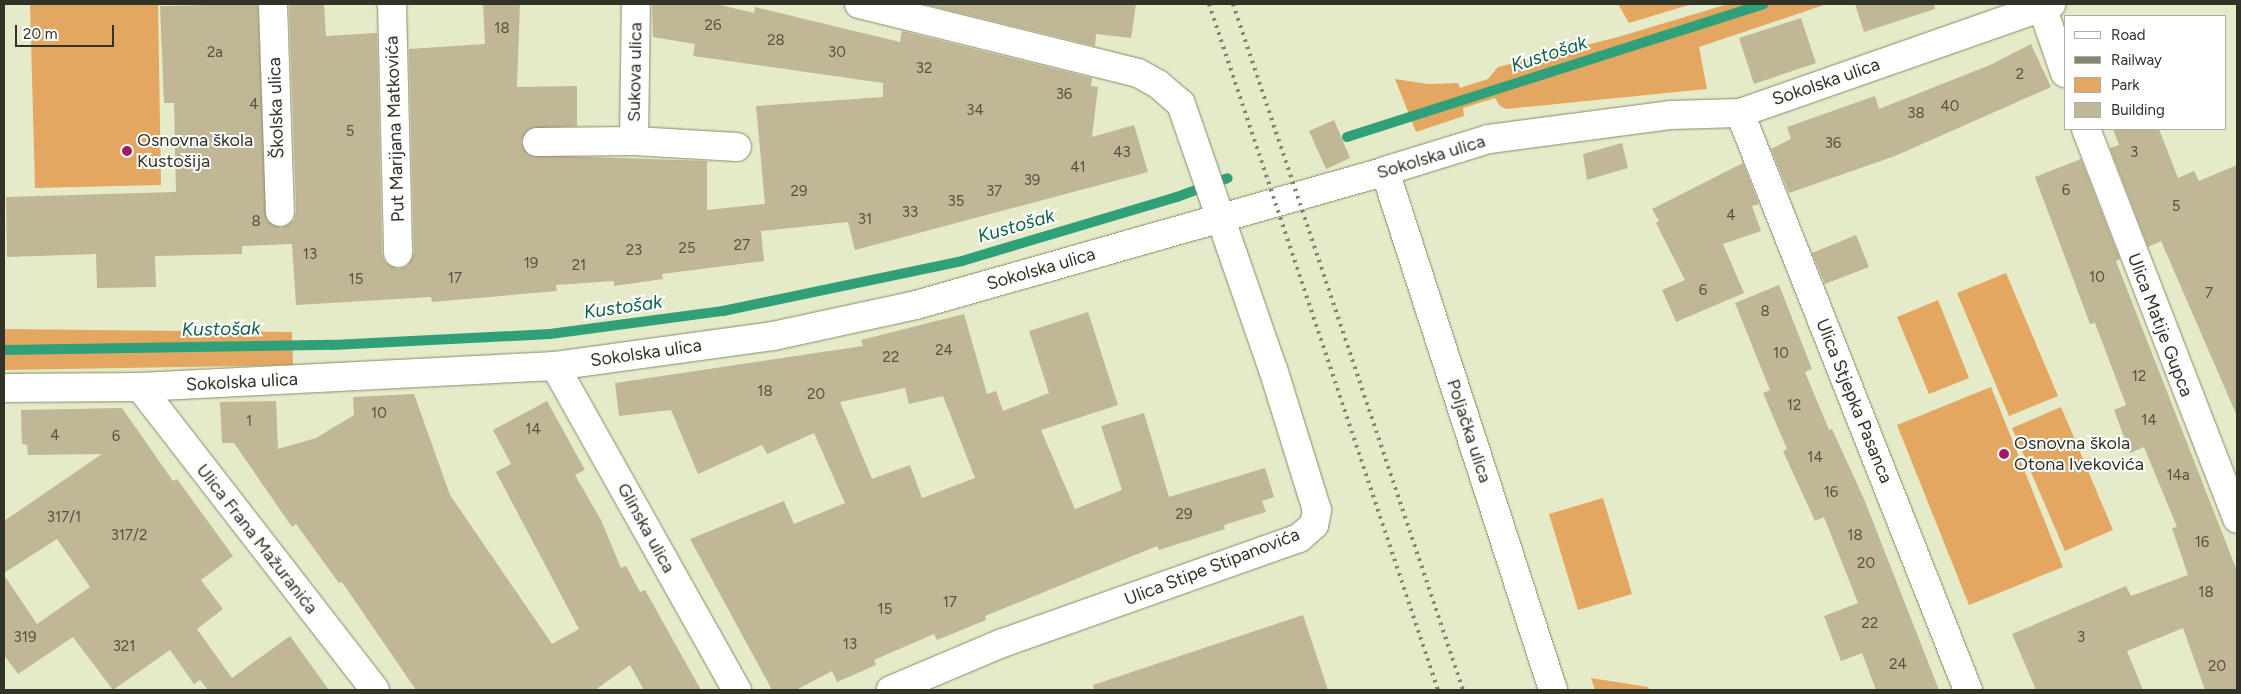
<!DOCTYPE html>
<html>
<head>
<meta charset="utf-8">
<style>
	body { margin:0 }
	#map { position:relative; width:2241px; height:694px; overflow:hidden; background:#e5ebc8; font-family:Figtree,sans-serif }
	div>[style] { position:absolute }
	.green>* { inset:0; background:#e4a762 }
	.stream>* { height:10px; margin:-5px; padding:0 5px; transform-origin:5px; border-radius:5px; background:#30a078 }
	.building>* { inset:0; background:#c1b695 }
	.roads { filter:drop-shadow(0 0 1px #858b6a) drop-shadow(0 0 1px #858b6a) }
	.street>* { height:28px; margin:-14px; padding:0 14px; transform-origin:14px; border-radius:14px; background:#fff }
	.secondary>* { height:28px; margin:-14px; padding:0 14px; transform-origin:14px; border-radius:14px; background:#fff }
	.rail>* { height:4px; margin-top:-2px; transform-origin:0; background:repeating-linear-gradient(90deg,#81866e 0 2.5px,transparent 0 7.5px) }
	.dots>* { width:14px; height:14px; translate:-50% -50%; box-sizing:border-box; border:2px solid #fff; border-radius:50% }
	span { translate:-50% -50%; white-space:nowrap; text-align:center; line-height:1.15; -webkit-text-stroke:4px #fff; paint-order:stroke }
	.number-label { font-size:15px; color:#545441 }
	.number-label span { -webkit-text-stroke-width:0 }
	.street-label { font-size:18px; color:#303325 }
	.poi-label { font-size:18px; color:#303325 }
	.left { translate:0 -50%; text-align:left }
	.water-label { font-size:19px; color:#0f6347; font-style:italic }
	.frame { position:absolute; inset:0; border:5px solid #303325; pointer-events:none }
	.legend { position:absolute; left:2064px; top:15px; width:162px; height:115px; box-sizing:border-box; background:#fff; border:1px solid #acada8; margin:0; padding:6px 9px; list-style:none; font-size:15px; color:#303325 }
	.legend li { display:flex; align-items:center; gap:10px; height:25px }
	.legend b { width:25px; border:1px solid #acada8 }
	.scale { position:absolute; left:15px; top:25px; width:99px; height:22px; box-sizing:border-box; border:2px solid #303325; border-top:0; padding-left:6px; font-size:15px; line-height:18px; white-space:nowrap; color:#303325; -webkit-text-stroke:4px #fff; paint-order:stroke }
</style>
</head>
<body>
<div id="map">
	<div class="green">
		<i style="clip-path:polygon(30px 4px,158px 4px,161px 185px,35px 188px)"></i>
		<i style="clip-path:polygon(1618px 4px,1692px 4px,1629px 23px)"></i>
		<i style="clip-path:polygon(1728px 4px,1827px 4px,1699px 47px,1707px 89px,1506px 109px,1500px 106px,1495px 98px,1463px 108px,1464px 116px,1416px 132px,1395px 79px,1428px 84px,1458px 83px,1460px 88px,1488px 79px,1498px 67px,1618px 37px)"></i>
		<i style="clip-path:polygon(2006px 273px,2058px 396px,2009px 416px,1957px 293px)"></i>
		<i style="clip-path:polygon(1938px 300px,1969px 378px,1929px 394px,1897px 317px)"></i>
		<i style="clip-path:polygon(4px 329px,292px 332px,293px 365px,4px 370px)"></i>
		<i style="clip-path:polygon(1991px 387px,2063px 567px,1969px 605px,1897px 425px)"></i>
		<i style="clip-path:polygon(2061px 407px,2113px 530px,2065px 551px,2012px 428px)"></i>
		<i style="clip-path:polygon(1603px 498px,1632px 594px,1578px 610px,1549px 514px)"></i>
		<i style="clip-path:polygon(1591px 678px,1648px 687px,1649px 690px,1595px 690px)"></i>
	</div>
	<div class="stream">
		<i style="left:1347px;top:137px;width:437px;rotate:-17.7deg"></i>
		<i style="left:4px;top:350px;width:329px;rotate:-0.9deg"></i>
		<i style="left:333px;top:345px;width:217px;rotate:-2.9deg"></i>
		<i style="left:550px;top:334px;width:175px;rotate:-7.6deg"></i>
		<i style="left:723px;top:311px;width:244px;rotate:-11.8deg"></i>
		<i style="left:962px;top:261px;width:224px;rotate:-16.6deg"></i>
		<i style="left:1177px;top:197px;width:54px;rotate:-20.4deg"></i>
	</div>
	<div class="building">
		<i style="clip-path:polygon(258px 4px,267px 220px,281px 228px,294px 220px,296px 211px,289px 4px,324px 4px,326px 36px,377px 33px,382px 253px,385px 262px,398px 269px,407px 266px,414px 253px,409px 49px,485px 44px,483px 4px,520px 4px,517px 87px,577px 86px,577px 126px,529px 129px,521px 142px,529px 155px,707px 161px,707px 210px,765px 204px,756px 106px,883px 97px,883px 83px,693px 56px,695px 44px,653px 37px,652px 4px,716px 4px,754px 13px,755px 7px,900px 42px,902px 31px,1092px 78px,1091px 86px,1098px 87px,1092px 137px,1134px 125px,1148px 172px,855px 250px,848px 222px,761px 231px,764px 261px,662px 274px,663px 279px,614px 286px,614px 281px,556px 285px,557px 291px,432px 302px,431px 297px,296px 305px,292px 244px,242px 246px,242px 254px,155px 256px,156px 287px,97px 288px,96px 254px,7px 257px,6px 197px,176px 192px,174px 103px,164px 103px,160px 6px)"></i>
		<i style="clip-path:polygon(923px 4px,1136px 4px,1131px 38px,1096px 34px,1095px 46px)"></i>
		<i style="clip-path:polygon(1855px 4px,1934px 4px,1935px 9px,1864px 32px)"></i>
		<i style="clip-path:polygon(1801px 18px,1816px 63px,1754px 84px,1739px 38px)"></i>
		<i style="clip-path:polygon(2031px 44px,2051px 87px,1895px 156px,1789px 193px,1771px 149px,1791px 139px,1787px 127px,1875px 96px,1879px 109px,1990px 65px)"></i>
		<i style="clip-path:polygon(1334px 120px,1350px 158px,1326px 169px,1309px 131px)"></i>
		<i style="clip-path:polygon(2113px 129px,2159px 129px,2178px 178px,2194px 171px,2199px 181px,2237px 165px,2237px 416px,2161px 241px,2148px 247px,2110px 148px,2119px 145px)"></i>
		<i style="clip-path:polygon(1622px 143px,1628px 168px,1587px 180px,1583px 154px)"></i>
		<i style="clip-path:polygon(2081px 159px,2120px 259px,2116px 261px,2237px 571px,2237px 690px,2205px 690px,2183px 628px,2127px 651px,2143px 690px,2036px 690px,2012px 634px,2126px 586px,2131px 596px,2188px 575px,2172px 528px,2177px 527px,2144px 447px,2130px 453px,2114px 410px,2126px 405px,2095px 323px,2090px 324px,2035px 177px)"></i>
		<i style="clip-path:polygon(1743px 163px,1759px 204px,1752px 206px,1761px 231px,1723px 244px,1744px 293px,1676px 322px,1662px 290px,1685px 280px,1656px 223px,1659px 221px,1652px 209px)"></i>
		<i style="clip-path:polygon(1856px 235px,1869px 267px,1825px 284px,1812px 253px)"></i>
		<i style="clip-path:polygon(1779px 285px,1812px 369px,1805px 372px,1829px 430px,1832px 429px,1864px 499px,1939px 690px,1876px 690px,1862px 653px,1841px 661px,1824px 616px,1858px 603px,1824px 517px,1815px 521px,1783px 451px,1787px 449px,1763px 393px,1770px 390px,1735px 303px)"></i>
		<i style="clip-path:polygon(evenodd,1088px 312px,1118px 405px,1041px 430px,1075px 509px,1122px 490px,1101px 426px,1144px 413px,1169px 497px,1265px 468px,1274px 497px,1262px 501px,1266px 512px,1224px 525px,1225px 529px,1159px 550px,1157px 546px,985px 616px,986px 620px,937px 640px,934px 634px,874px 660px,876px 665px,837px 682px,832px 671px,796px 690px,772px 690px,690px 539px,784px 501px,794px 524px,845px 503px,814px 433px,767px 454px,762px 445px,698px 474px,671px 410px,619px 416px,615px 383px,863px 346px,861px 340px,964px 314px,987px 394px,996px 391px,1003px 411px,1049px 393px,1029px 331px,1088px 312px,905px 388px,909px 404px,943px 396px,975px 478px,922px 498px,910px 465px,872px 479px,840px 402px,905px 388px)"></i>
		<i style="clip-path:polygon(414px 394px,450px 495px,552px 644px,579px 629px,496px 472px,511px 464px,493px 430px,547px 401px,585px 470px,575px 475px,601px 520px,621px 568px,626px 566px,640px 592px,645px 590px,701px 690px,644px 690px,630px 665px,595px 690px,416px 690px,342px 582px,339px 583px,296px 524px,292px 527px,234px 443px,222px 443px,220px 402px,276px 401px,278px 449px,316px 438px,354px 415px,353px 397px)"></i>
		<i style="clip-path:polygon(122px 408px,173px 481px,177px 479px,233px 556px,201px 580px,223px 609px,197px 629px,232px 678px,290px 636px,329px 690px,208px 690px,200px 680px,194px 684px,170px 650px,113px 690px,73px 637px,18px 674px,4px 655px,4px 575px,37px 624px,90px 587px,57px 539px,4px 573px,4px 521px,102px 454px,28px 455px,27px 445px,22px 444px,21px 410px)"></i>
		<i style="clip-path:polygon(1303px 615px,1328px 690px,1094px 690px,1093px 685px)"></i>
	</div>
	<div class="roads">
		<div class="street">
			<i style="left:273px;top:4px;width:208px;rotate:88.1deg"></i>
			<i style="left:392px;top:4px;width:249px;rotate:88.6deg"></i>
			<i style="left:859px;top:4px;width:287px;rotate:13.9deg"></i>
			<i style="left:1138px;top:73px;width:23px;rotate:29deg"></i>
			<i style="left:1158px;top:84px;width:30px;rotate:41deg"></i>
			<i style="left:1181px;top:104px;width:281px;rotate:70.9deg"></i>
			<i style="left:1273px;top:369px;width:148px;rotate:72.7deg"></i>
			<i style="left:1317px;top:510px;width:15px;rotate:101deg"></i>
			<i style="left:1314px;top:525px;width:20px;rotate:139deg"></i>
			<i style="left:1299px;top:538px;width:315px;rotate:160.5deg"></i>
			<i style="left:1002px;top:643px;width:121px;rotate:157.1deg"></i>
			<i style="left:2042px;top:7px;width:70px;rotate:70.8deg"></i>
			<i style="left:1740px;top:113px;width:620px;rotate:68.44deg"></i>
			<i style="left:2086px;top:129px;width:418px;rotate:68.8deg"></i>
			<i style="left:634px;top:141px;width:137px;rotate:-89.2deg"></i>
			<i style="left:537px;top:142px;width:97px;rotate:-0.6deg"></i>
			<i style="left:634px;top:141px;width:103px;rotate:3.3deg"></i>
			<i style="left:1385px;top:171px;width:546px;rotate:72.06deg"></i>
			<i style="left:555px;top:366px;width:372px;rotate:60.7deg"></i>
			<i style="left:140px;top:387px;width:383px;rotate:52.2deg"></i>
		</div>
		<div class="secondary">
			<i style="left:4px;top:388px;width:136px;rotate:-0.4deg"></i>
			<i style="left:140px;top:387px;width:416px;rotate:-2.9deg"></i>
			<i style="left:555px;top:366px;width:220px;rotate:-7.8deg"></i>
			<i style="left:773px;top:336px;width:146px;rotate:-12.2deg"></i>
			<i style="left:916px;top:305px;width:488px;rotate:-15.9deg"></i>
			<i style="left:1385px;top:171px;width:109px;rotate:-17.1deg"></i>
			<i style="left:1489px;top:139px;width:184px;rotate:-7.5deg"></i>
			<i style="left:1671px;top:115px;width:69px;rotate:-1.7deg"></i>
			<i style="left:1740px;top:113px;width:330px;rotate:-19.3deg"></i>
		</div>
	</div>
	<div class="rail">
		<i style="left:1209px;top:4px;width:723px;rotate:71.54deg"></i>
		<i style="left:1233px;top:4px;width:724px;rotate:71.46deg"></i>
	</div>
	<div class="dots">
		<i style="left:127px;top:151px;background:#a41a62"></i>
		<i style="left:2004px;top:454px;background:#a41a62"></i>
	</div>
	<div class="number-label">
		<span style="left:713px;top:26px">26</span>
		<span style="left:502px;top:29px">18</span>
		<span style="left:776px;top:41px">28</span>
		<span style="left:215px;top:53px">2a</span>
		<span style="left:837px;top:53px">30</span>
		<span style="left:924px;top:69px">32</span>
		<span style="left:2020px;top:75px">2</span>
		<span style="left:1064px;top:95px">36</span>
		<span style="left:254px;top:105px">4</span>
		<span style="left:1950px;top:107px">40</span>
		<span style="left:975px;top:111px">34</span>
		<span style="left:1916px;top:114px">38</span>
		<span style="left:350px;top:132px">5</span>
		<span style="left:1833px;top:144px">36</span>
		<span style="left:1122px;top:153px">43</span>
		<span style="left:2134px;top:153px">3</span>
		<span style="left:1078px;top:168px">41</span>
		<span style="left:1032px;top:181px">39</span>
		<span style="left:2066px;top:191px">6</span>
		<span style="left:799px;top:192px">29</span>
		<span style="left:994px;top:192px">37</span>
		<span style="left:956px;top:202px">35</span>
		<span style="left:2176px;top:207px">5</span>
		<span style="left:910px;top:213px">33</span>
		<span style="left:1731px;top:216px">4</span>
		<span style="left:865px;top:220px">31</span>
		<span style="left:256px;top:222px">8</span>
		<span style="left:742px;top:246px">27</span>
		<span style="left:687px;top:249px">25</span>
		<span style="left:634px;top:251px">23</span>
		<span style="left:310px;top:255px">13</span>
		<span style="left:531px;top:264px">19</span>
		<span style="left:579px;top:266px">21</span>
		<span style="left:2097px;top:278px">10</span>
		<span style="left:455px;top:279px">17</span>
		<span style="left:356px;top:280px">15</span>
		<span style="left:1703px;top:291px">6</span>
		<span style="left:2209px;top:294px">7</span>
		<span style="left:1765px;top:312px">8</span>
		<span style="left:944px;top:351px">24</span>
		<span style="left:1781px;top:354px">10</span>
		<span style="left:891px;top:358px">22</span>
		<span style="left:2139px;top:377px">12</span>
		<span style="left:765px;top:392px">18</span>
		<span style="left:816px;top:395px">20</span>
		<span style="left:1794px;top:406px">12</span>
		<span style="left:379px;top:414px">10</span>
		<span style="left:2149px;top:421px">14</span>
		<span style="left:249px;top:422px">1</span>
		<span style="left:533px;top:430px">14</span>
		<span style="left:55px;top:436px">4</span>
		<span style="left:116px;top:437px">6</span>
		<span style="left:1815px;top:458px">14</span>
		<span style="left:2178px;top:476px">14a</span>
		<span style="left:1831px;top:493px">16</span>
		<span style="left:1184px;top:515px">29</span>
		<span style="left:64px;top:518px">317/1</span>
		<span style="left:129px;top:536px">317/2</span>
		<span style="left:1855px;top:536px">18</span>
		<span style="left:2202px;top:543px">16</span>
		<span style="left:1866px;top:564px">20</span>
		<span style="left:2206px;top:593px">18</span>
		<span style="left:950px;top:603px">17</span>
		<span style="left:885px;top:610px">15</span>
		<span style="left:1870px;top:624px">22</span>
		<span style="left:25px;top:638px">319</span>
		<span style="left:2081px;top:638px">3</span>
		<span style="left:850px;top:645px">13</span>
		<span style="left:124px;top:647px">321</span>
		<span style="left:1898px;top:665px">24</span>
		<span style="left:2217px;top:667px">20</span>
	</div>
	<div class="street-label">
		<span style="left:635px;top:72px;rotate:-89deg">Sukova ulica</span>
		<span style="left:1826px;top:82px;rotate:-19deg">Sokolska ulica</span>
		<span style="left:276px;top:108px;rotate:-92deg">Školska ulica</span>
		<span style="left:395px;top:129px;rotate:-92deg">Put Marijana Matkovića</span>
		<span style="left:1431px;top:157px;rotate:-17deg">Sokolska ulica</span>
		<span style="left:1041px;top:269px;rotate:-16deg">Sokolska ulica</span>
		<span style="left:2160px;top:325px;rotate:69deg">Ulica Matije Gupca</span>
		<span style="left:646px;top:353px;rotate:-8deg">Sokolska ulica</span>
		<span style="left:242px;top:382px;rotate:-3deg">Sokolska ulica</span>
		<span style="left:1854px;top:401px;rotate:68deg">Ulica Stjepka Pasanca</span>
		<span style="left:1469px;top:431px;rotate:72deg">Poljačka ulica</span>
		<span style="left:646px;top:528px;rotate:61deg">Glinska ulica</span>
		<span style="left:257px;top:539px;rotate:52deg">Ulica Frana Mažuranića</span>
		<span style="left:1212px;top:567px;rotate:-21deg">Ulica Stipe Stipanovića</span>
	</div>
	<div class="poi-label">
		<span class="left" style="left:137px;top:151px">Osnovna škola<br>Kustošija</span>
		<span class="left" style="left:2014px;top:454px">Osnovna škola<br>Otona Ivekovića</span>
	</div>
	<div class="water-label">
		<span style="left:1549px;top:54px;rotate:-18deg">Kustošak</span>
		<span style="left:1016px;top:226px;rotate:-16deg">Kustošak</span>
		<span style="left:623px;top:307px;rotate:-8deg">Kustošak</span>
		<span style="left:221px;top:329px;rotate:-1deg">Kustošak</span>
	</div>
	<div class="frame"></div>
	<ul class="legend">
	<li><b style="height:6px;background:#fff"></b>Road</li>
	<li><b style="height:6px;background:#81866e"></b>Railway</li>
	<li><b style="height:14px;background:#e4a762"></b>Park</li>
	<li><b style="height:14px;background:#c1b695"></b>Building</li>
	</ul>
	<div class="scale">20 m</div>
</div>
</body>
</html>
